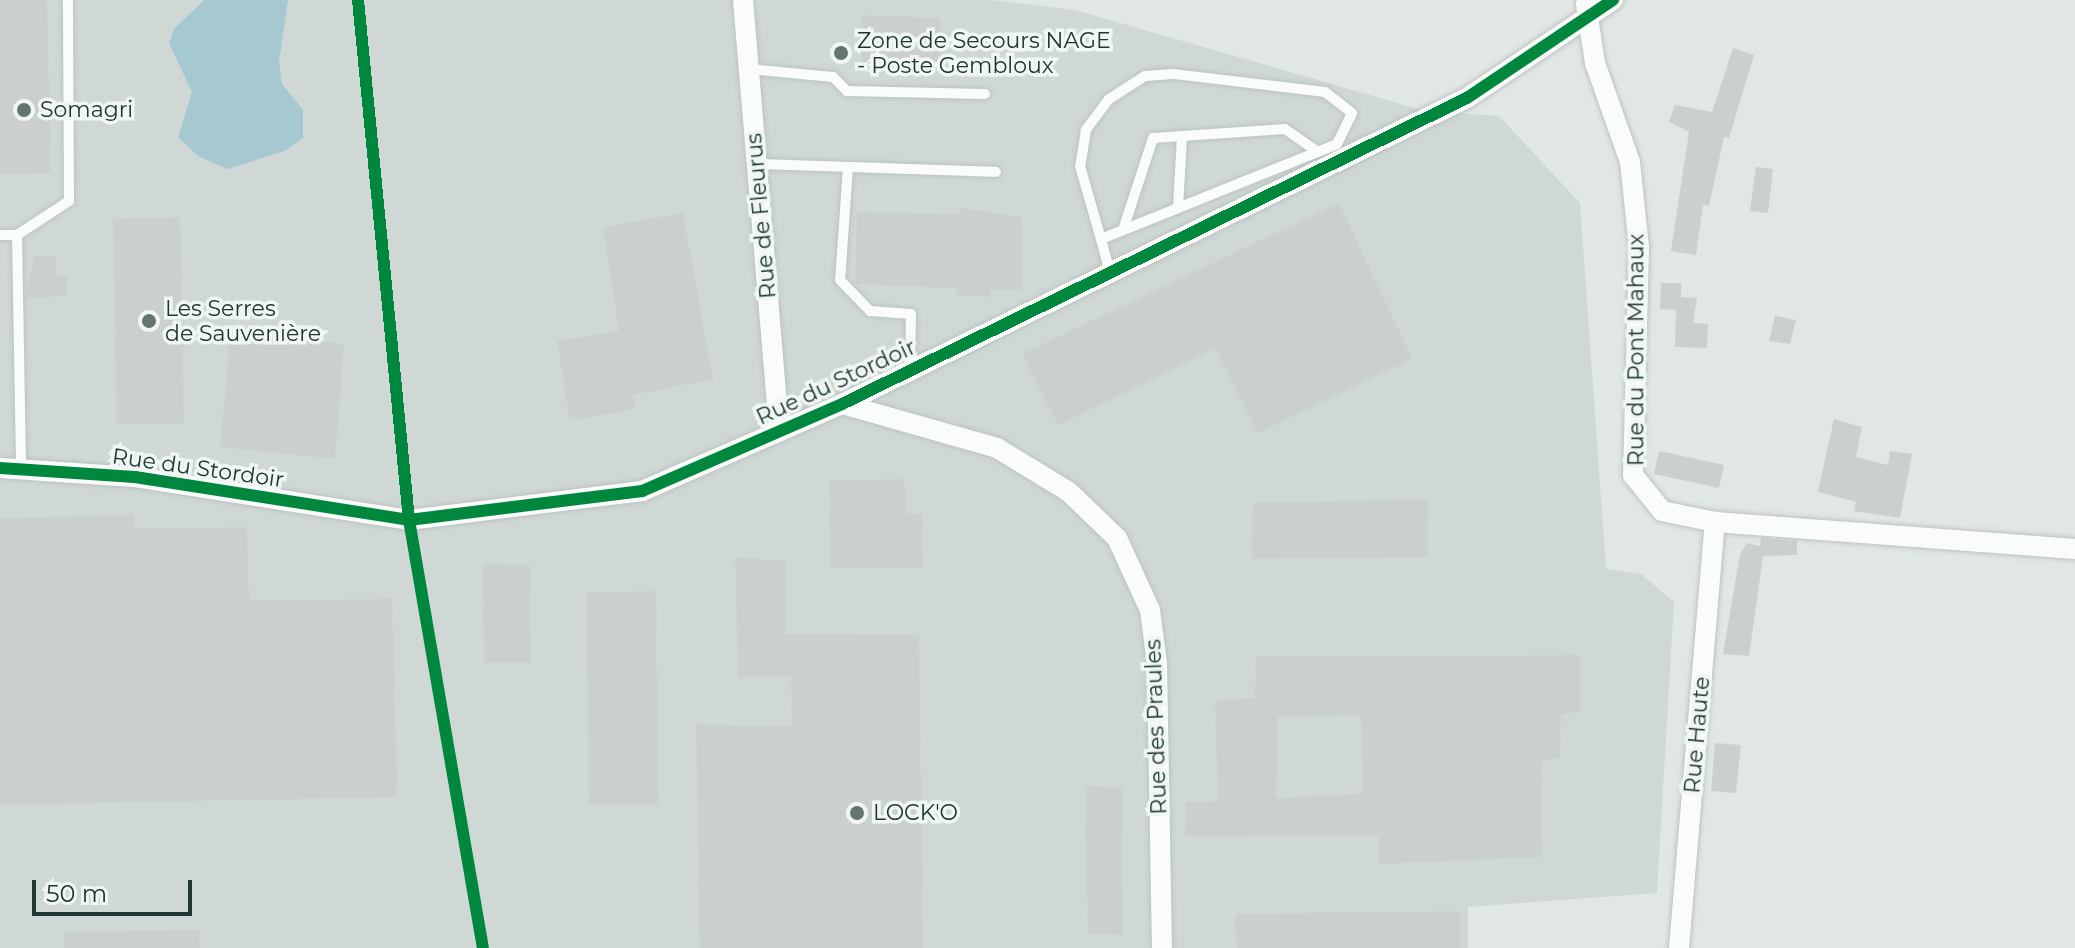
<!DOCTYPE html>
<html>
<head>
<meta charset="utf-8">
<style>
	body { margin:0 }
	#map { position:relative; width:2075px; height:948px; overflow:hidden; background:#e1e7e4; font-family:Montserrat,sans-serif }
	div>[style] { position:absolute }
	.built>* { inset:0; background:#cfd8d4 }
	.water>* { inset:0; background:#a5c8d1 }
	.building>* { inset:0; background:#cbd0ce }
	.roads { filter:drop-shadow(0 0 2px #bec3c1) drop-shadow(0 0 2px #bec3c1) }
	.service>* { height:10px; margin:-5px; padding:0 5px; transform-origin:5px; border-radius:5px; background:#fafbfb }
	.minor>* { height:20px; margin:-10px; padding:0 10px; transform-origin:10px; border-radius:10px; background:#fafbfb }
	.cycleway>* { height:12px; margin:-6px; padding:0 6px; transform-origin:6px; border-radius:6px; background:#00873e }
	.dots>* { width:22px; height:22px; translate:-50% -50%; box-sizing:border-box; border:4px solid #eff6f3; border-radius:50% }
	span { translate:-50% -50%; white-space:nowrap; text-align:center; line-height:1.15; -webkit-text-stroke:7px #eff6f3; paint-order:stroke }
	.poi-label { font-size:22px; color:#213733 }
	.left { translate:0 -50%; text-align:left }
	.street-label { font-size:22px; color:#213733 }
	.scale { position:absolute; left:32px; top:880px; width:160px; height:36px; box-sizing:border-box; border:4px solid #213733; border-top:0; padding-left:10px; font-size:24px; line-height:28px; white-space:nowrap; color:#213733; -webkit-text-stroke:6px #eff6f3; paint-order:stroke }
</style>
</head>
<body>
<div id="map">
	<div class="built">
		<i style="clip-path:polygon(0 0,991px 0,1075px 10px,1425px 111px,1499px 116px,1580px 203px,1606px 569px,1641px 574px,1674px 602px,1657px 893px,1468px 907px,1468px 948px,0 948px)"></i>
	</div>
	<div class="water">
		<i style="clip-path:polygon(204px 0,288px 0,279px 62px,282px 84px,303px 110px,303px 138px,285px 151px,227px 169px,198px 156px,178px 137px,192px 92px,169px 43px,174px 29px)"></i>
	</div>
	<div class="building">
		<i style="clip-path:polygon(0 0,47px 0,51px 173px,0 174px)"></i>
		<i style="clip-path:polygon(862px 15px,940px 18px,941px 68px,862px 66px)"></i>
		<i style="clip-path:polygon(1733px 48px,1754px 55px,1729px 138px,1724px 137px,1709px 206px,1703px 205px,1696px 255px,1671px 251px,1689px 132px,1669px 122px,1675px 105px,1712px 112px)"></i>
		<i style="clip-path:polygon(1756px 167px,1773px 169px,1768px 213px,1750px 211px)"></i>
		<i style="clip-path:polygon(1339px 203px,1412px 359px,1258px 433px,1215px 349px,1058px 425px,1022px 354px)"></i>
		<i style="clip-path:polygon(961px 208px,1022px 217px,1022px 291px,991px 289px,991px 297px,957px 295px,956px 288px,855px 284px,857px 212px,961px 214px)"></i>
		<i style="clip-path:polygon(683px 213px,713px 379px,633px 395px,635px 409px,570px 421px,557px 341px,619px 331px,603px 227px)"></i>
		<i style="clip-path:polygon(180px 217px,184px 424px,117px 423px,113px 219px)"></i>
		<i style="clip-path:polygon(34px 256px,56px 256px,56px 276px,67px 276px,67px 296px,26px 298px)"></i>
		<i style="clip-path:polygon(1661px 283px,1681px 283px,1681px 297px,1697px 298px,1693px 323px,1708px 324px,1707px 348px,1675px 347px,1676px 310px,1660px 309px)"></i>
		<i style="clip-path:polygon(1775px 316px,1796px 320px,1790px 344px,1769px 341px)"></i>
		<i style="clip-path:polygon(231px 332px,344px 344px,335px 459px,220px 447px)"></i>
		<i style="clip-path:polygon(1834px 419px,1862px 427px,1856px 457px,1888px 465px,1890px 451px,1912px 454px,1900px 518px,1854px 511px,1856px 502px,1818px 492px)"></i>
		<i style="clip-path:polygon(1659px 451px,1724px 465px,1719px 488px,1654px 474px)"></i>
		<i style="clip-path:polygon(904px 479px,907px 514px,922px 514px,923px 568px,831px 567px,829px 480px)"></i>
		<i style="clip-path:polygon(1428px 499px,1427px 557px,1252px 559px,1253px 503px)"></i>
		<i style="clip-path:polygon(134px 515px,134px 529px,247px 527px,249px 600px,392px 599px,397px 797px,0 805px,0 518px)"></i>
		<i style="clip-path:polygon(1761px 538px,1797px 541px,1797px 555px,1763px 556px,1749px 656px,1723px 654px,1740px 554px,1747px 543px,1760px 546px)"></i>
		<i style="clip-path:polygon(735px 557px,785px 561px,786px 634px,919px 635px,923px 948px,700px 948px,696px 724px,792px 727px,791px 676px,738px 677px)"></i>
		<i style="clip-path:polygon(482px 564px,530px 565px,531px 663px,485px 663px)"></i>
		<i style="clip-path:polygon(656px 591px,658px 804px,589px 805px,587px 592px)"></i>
		<i style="clip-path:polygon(evenodd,1580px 655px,1580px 712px,1561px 714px,1560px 758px,1541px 761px,1542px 857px,1379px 864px,1379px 835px,1185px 836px,1186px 802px,1218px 801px,1215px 701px,1255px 698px,1256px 656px,1580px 655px,1361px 715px,1363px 794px,1276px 798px,1277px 717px,1361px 715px)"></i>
		<i style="clip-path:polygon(1715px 743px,1741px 745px,1736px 793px,1711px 791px)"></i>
		<i style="clip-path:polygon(1085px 786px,1122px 788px,1123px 935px,1088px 934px)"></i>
		<i style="clip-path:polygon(1460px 911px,1460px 948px,1237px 948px,1235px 914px)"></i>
		<i style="clip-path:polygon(199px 930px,200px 948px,64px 948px,64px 932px)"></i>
	</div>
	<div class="roads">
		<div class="service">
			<i style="left:749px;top:69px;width:84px;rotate:5.4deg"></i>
			<i style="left:833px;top:77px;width:20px;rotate:45deg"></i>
			<i style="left:847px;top:91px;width:138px;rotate:1.2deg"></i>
			<i style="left:757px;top:164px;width:239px;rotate:1.9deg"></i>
			<i style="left:848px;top:167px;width:113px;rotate:94deg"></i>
			<i style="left:840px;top:280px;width:43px;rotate:45.9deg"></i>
			<i style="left:870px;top:311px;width:41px;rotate:4.2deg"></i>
			<i style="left:911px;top:314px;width:56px;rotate:91deg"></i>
			<i style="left:1178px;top:208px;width:72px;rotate:-86.8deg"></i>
			<i style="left:1123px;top:230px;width:97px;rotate:-71.9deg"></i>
			<i style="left:1153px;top:138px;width:132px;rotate:-3.9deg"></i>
			<i style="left:1285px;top:129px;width:40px;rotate:34.9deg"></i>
			<i style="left:0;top:235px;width:17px"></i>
			<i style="left:17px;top:235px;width:234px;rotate:89deg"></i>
			<i style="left:17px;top:235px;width:62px;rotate:-33.2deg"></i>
			<i style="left:69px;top:201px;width:201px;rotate:-90.3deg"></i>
			<i style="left:1101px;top:239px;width:254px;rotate:-21.9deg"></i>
			<i style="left:1337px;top:144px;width:34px;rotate:-64deg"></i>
			<i style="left:1352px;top:113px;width:34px;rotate:-142deg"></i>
			<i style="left:1325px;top:92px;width:153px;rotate:-173.2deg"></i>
			<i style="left:1173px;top:74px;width:28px;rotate:176deg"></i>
			<i style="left:1145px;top:76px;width:43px;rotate:147.4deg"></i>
			<i style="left:1109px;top:99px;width:39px;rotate:127deg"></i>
			<i style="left:1086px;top:130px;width:36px;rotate:99deg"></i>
			<i style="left:1080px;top:166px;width:76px;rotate:74deg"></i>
			<i style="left:1101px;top:239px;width:35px;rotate:75deg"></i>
		</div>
		<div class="minor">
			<i style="left:743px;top:0;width:433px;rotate:85.2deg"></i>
			<i style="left:1586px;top:4px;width:60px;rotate:81.3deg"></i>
			<i style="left:1595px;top:63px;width:105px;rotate:70.5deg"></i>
			<i style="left:1630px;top:162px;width:85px;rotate:84deg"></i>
			<i style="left:1639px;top:247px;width:228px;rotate:91.5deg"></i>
			<i style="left:1633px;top:475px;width:46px;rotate:51.1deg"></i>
			<i style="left:1662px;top:511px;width:54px;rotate:11.7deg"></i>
			<i style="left:1715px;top:522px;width:361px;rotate:4.3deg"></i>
			<i style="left:842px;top:404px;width:161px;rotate:15.8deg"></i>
			<i style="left:997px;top:448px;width:84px;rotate:31.4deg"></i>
			<i style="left:1069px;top:492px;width:66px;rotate:43.8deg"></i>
			<i style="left:1117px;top:538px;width:79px;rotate:65.4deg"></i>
			<i style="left:1150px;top:610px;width:54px;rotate:82.6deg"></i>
			<i style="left:1157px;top:664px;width:284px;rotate:89deg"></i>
			<i style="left:0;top:468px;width:135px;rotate:3.8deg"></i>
			<i style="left:135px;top:477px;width:277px;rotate:8.9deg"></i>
			<i style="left:409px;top:520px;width:235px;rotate:-7.1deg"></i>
			<i style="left:642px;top:491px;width:218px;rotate:-23.5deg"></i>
			<i style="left:842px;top:404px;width:696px;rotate:-26.09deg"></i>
			<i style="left:1467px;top:98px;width:176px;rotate:-33.9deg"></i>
			<i style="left:1679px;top:948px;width:428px;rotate:-85.2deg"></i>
		</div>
	</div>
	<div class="cycleway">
		<i style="left:358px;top:0;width:522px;rotate:84.4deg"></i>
		<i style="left:409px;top:520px;width:434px;rotate:80.2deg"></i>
		<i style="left:0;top:468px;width:135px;rotate:3.8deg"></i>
		<i style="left:135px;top:477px;width:277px;rotate:8.9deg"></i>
		<i style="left:409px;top:520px;width:235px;rotate:-7.1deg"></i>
		<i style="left:642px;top:491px;width:218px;rotate:-23.5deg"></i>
		<i style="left:842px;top:404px;width:696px;rotate:-26.09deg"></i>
		<i style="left:1467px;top:98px;width:176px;rotate:-33.9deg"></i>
	</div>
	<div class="dots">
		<i style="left:841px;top:53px;background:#647571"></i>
		<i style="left:24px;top:110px;background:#647571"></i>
		<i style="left:149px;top:321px;background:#647571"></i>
		<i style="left:857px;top:813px;background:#647571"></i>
	</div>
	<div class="poi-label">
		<span class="left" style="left:857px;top:53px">Zone de Secours NAGE<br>- Poste Gembloux</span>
		<span class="left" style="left:40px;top:110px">Somagri</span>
		<span class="left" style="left:165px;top:321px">Les Serres<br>de Sauvenière</span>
		<span class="left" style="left:873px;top:813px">LOCK'O</span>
	</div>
	<div class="street-label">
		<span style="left:761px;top:216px;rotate:-95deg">Rue de Fleurus</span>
		<span style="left:1636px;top:350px;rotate:-90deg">Rue du Pont Mahaux</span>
		<span style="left:836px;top:382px;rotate:-25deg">Rue du Stordoir</span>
		<span style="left:198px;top:468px;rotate:8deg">Rue du Stordoir</span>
		<span style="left:1156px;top:727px;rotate:-92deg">Rue des Praules</span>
		<span style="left:1697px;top:735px;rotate:-85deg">Rue Haute</span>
	</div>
	<div class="scale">50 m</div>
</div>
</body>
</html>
